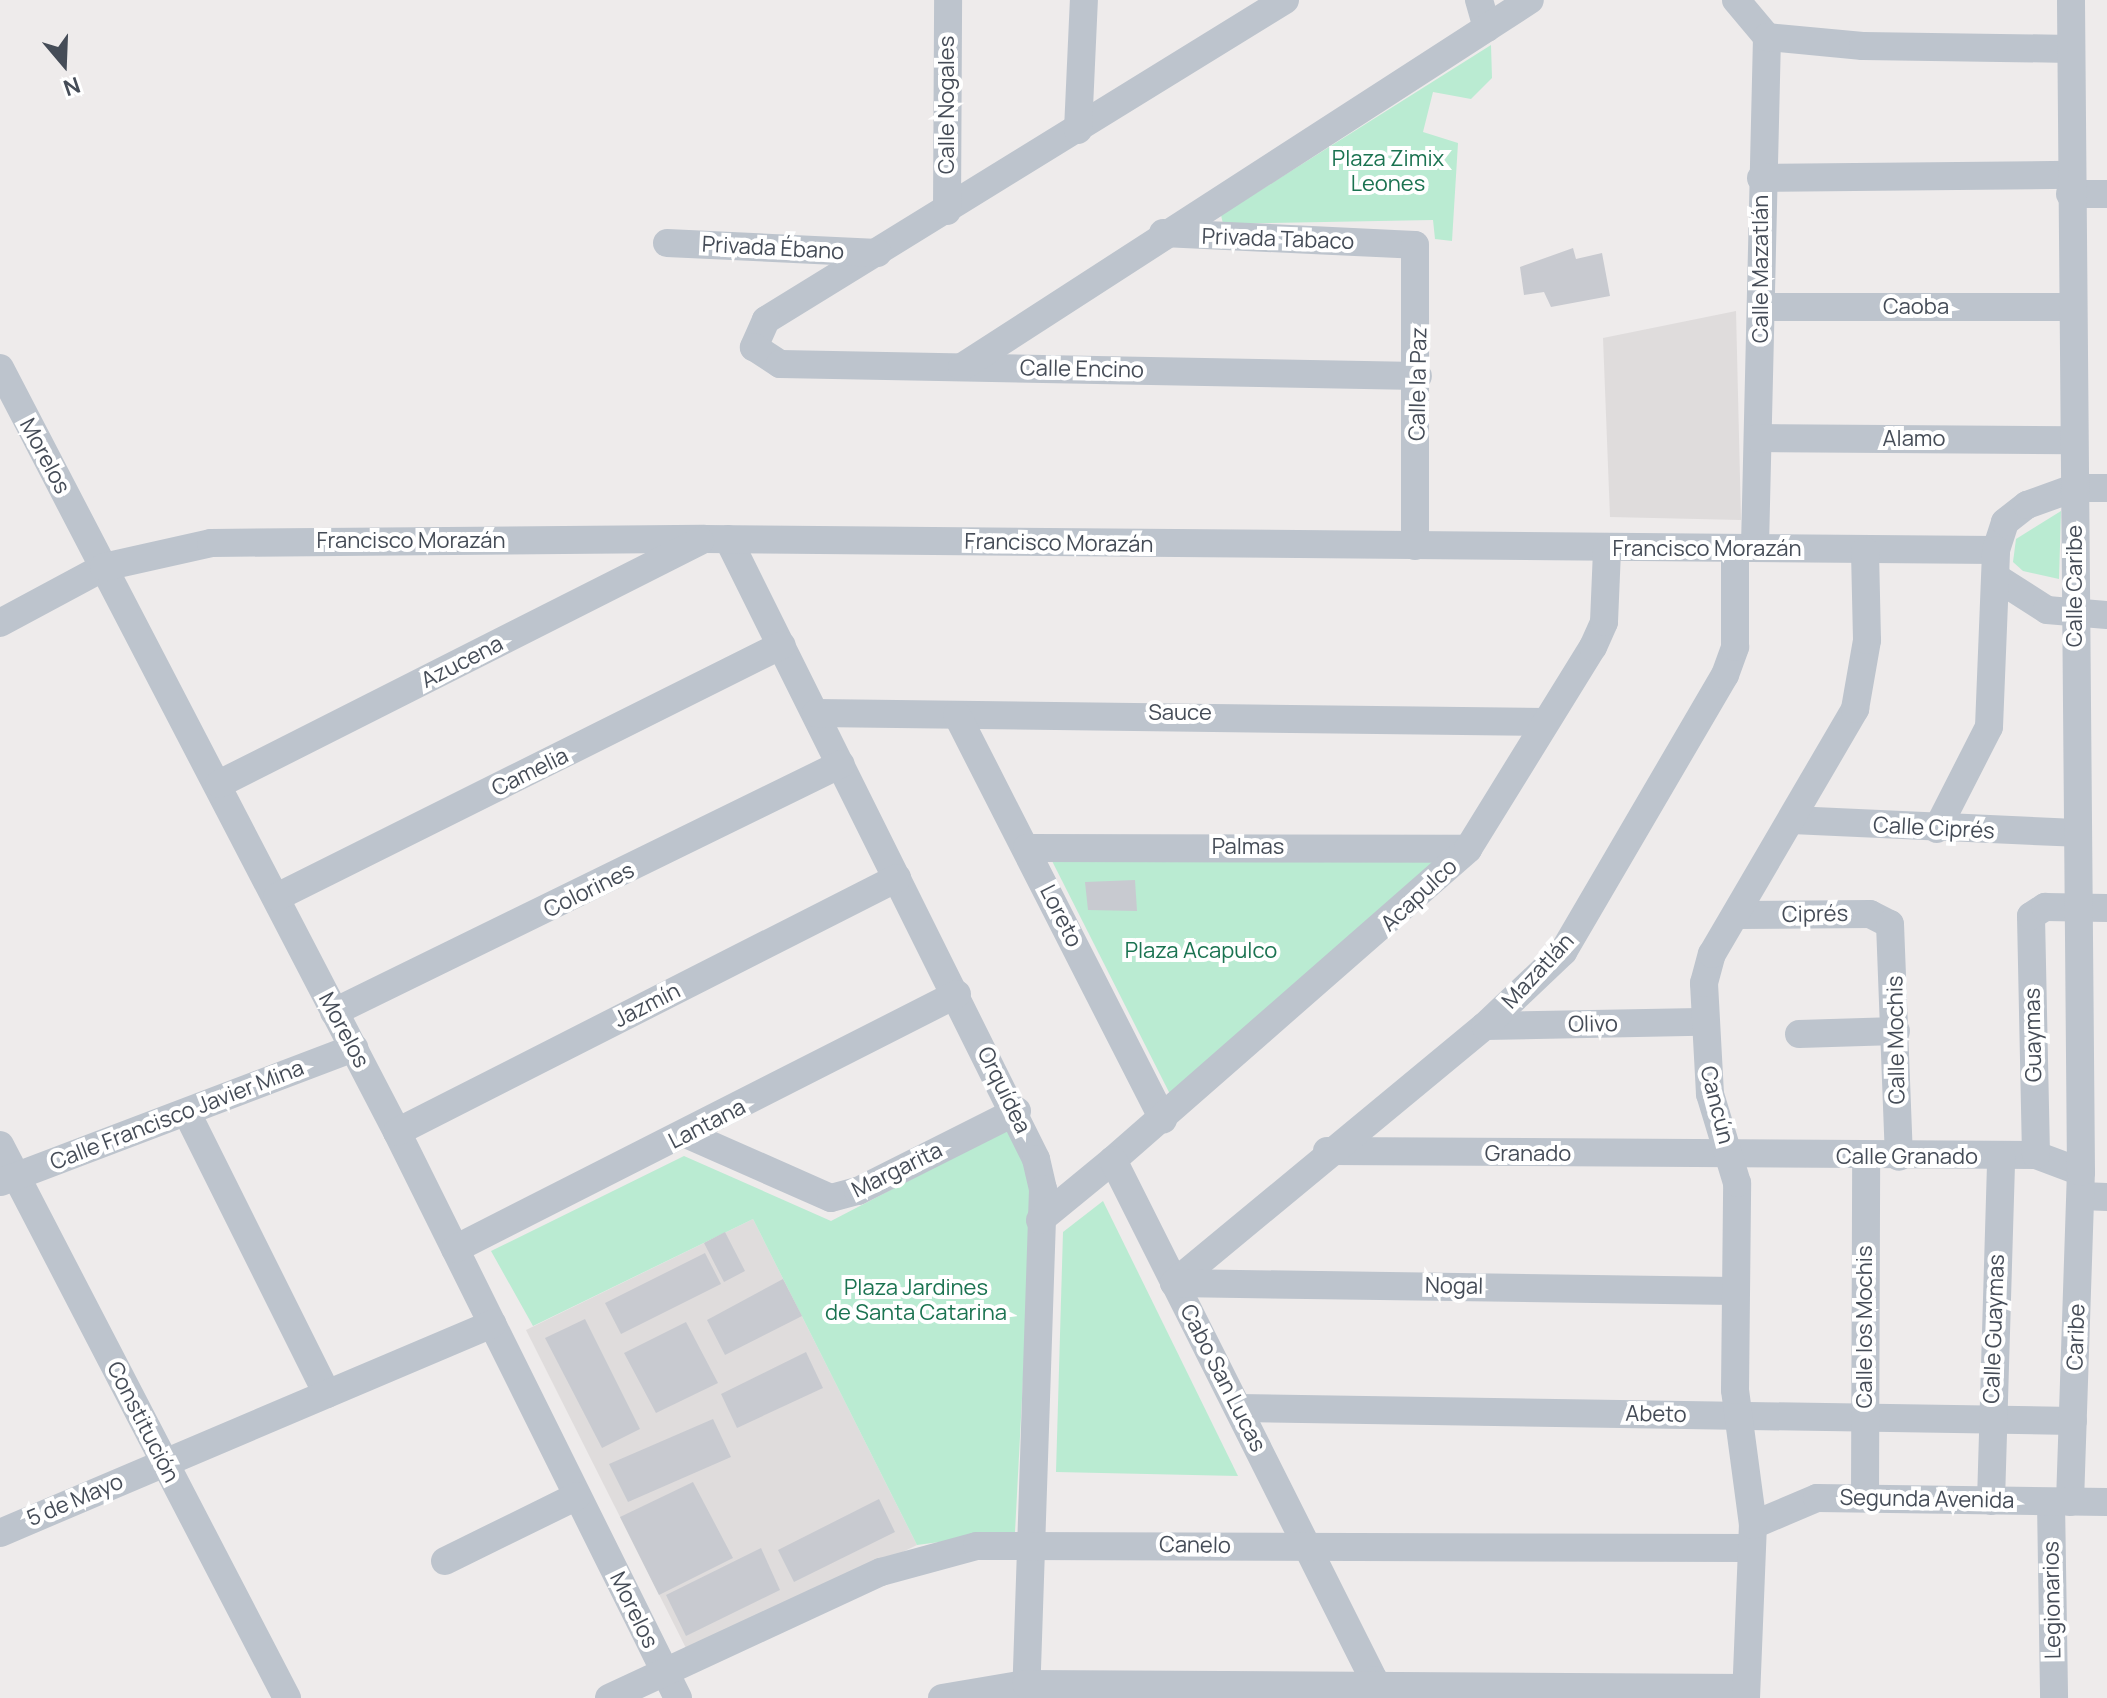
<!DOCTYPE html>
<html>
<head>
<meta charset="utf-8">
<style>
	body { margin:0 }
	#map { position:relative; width:2107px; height:1698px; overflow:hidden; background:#eeebeb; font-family:Manrope,sans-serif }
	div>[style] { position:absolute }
	.education>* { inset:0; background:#dfdcdc }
	.green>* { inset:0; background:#baebd2 }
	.building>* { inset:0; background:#c8cad0 }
	.minor>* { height:28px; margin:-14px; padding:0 14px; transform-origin:14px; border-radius:14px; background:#bdc4cd }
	span { translate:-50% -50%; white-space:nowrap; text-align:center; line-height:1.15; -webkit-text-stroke:8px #fff; paint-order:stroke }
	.street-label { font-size:22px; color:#454c57 }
	.park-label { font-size:22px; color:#1b7351 }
	.north { position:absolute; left:24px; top:24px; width:80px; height:80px; -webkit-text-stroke:6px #fff; paint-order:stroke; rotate:161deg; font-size:22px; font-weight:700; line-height:32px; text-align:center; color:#454c57 }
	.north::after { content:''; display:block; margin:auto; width:28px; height:36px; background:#454c57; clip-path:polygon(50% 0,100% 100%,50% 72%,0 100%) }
</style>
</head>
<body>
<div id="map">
	<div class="education">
		<i style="clip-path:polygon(1736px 311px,1741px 520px,1610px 517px,1603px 338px)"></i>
		<i style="clip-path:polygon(753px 1219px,917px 1545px,690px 1656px,526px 1330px)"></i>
	</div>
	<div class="green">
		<i style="clip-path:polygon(1491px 45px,1492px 78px,1471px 99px,1433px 92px,1423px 132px,1458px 143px,1452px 241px,1435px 239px,1433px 220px,1223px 224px,1221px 215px)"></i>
		<i style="clip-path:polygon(2061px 511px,2059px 579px,2023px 571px,2013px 562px,2016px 539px)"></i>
		<i style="clip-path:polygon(1049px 855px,1440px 862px,1173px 1100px)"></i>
		<i style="clip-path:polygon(1014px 1126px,1033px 1188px,1015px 1532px,917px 1545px,753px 1219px,533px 1326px,491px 1251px,684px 1156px,831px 1221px)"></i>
		<i style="clip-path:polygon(1103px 1201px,1238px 1476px,1056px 1472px,1063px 1232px)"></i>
	</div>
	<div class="building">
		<i style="clip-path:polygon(1573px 248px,1576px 259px,1602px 253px,1610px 296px,1551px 307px,1544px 292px,1524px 295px,1520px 267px)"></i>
		<i style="clip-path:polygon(1135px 880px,1137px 911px,1088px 910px,1085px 882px)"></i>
		<i style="clip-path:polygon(725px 1232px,745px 1271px,724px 1282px,704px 1243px)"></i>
		<i style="clip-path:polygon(705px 1253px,721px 1284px,621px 1334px,605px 1303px)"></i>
		<i style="clip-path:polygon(783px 1279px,802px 1316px,725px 1355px,707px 1320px)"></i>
		<i style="clip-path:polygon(585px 1319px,640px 1429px,602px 1448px,545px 1338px)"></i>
		<i style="clip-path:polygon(686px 1322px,718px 1383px,656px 1413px,624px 1353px)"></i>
		<i style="clip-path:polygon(806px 1352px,823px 1388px,737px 1428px,721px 1394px)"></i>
		<i style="clip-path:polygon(713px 1419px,731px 1457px,628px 1502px,609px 1464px)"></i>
		<i style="clip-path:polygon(693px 1482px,733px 1558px,659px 1595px,620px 1517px)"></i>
		<i style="clip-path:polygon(879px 1499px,895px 1532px,794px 1582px,778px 1550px)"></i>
		<i style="clip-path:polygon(761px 1548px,780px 1590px,686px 1636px,666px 1595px)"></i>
	</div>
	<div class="minor">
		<i style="left:1285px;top:0;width:610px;rotate:148.34deg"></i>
		<i style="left:766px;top:320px;width:30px;rotate:114deg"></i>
		<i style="left:754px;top:347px;width:31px;rotate:33deg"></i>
		<i style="left:780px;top:364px;width:638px;rotate:1.08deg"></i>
		<i style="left:1479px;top:0;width:29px;rotate:74deg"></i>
		<i style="left:1736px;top:0;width:48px;rotate:50deg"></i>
		<i style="left:1767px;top:37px;width:511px;rotate:91.35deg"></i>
		<i style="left:1767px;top:37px;width:96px;rotate:5.4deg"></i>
		<i style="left:1863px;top:46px;width:208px;rotate:0.8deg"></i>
		<i style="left:1078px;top:130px;width:130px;rotate:-87.4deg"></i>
		<i style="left:1761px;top:178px;width:310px;rotate:-0.6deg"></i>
		<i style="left:2070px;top:194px;width:37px"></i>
		<i style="left:947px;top:211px;width:211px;rotate:-89.7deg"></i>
		<i style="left:1163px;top:233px;width:252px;rotate:2.7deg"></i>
		<i style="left:1415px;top:245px;width:301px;rotate:90deg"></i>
		<i style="left:667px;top:243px;width:211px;rotate:2.7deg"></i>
		<i style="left:1761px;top:307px;width:309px"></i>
		<i style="left:962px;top:367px;width:676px;rotate:-32.87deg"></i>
		<i style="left:0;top:368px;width:861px;rotate:62.54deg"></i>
		<i style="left:397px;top:1132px;width:632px;rotate:63.6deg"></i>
		<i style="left:1758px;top:438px;width:312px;rotate:0.4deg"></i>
		<i style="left:728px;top:539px;width:692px;rotate:63.58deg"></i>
		<i style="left:1036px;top:1159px;width:31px;rotate:77deg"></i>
		<i style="left:1043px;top:1189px;width:509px;rotate:91.91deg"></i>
		<i style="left:1997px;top:578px;width:59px;rotate:32.6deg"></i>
		<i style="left:2047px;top:610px;width:60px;rotate:4.8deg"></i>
		<i style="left:0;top:623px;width:118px;rotate:-28.3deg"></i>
		<i style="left:104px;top:567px;width:110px;rotate:-12.6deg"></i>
		<i style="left:211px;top:543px;width:493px;rotate:-0.5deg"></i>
		<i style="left:704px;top:539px;width:1292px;rotate:0.49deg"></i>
		<i style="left:1996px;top:550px;width:29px;rotate:-72deg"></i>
		<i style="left:2005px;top:522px;width:28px;rotate:-38deg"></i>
		<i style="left:2027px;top:505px;width:50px;rotate:-19.9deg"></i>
		<i style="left:2074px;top:488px;width:33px"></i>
		<i style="left:816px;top:713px;width:729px;rotate:0.71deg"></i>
		<i style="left:957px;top:715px;width:454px;rotate:63deg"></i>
		<i style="left:219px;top:784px;width:539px;rotate:-26.8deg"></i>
		<i style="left:1792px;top:820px;width:284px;rotate:2.6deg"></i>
		<i style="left:1937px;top:829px;width:114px;rotate:-63deg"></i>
		<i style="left:1989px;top:727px;width:177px;rotate:-87.7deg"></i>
		<i style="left:1027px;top:848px;width:441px;rotate:0.1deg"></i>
		<i style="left:277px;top:897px;width:564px;rotate:-26.52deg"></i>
		<i style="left:1736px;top:915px;width:134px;rotate:-0.4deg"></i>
		<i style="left:1870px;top:914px;width:22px;rotate:27deg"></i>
		<i style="left:1890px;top:924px;width:233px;rotate:87.8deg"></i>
		<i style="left:334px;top:1012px;width:564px;rotate:-26.07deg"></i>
		<i style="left:1485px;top:1026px;width:215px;rotate:-1.1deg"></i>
		<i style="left:1799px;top:1034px;width:97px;rotate:-1.8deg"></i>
		<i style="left:187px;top:1113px;width:314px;rotate:63.5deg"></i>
		<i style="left:397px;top:1132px;width:561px;rotate:-26.93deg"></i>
		<i style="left:688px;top:1135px;width:156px;rotate:23.8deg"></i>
		<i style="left:831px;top:1198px;width:28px;rotate:-15deg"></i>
		<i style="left:858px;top:1191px;width:178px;rotate:-26.7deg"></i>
		<i style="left:0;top:1145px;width:623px;rotate:62.57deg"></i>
		<i style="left:1327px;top:1151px;width:709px;rotate:0.32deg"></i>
		<i style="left:2036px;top:1155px;width:48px;rotate:20.7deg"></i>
		<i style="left:2036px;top:1155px;width:239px;rotate:-91.2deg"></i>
		<i style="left:2031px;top:916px;width:17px;rotate:-33deg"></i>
		<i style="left:2045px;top:907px;width:62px;rotate:0.9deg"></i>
		<i style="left:1113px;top:1160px;width:472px;rotate:-41.2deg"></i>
		<i style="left:1468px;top:849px;width:238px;rotate:-58.3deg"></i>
		<i style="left:1593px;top:647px;width:27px;rotate:-66deg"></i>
		<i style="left:1604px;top:622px;width:73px;rotate:-87.6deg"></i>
		<i style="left:1px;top:1182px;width:378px;rotate:-20.8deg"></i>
		<i style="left:2081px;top:1196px;width:26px;rotate:2deg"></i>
		<i style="left:1040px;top:1220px;width:94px;rotate:-39.4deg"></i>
		<i style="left:1113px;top:1160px;width:582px;rotate:63.35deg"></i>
		<i style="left:1374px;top:1680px;width:15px;rotate:90deg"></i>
		<i style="left:455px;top:1249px;width:563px;rotate:-26.93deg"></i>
		<i style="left:1174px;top:1283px;width:403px;rotate:-39.6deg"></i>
		<i style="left:1485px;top:1026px;width:108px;rotate:-43.5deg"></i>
		<i style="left:1563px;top:952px;width:321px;rotate:-59.7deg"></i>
		<i style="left:1725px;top:675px;width:30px;rotate:-70deg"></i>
		<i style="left:1735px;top:647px;width:99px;rotate:-90deg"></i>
		<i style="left:1174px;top:1283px;width:560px;rotate:0.82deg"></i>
		<i style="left:1239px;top:1408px;width:834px;rotate:0.89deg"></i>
		<i style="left:1865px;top:1496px;width:339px;rotate:-89.8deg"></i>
		<i style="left:1991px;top:1501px;width:344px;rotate:-88.3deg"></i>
		<i style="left:2051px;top:1502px;width:196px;rotate:89.1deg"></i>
		<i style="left:2070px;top:1502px;width:330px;rotate:-88.1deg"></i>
		<i style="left:2081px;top:1172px;width:1172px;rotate:-90.49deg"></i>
		<i style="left:1753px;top:1525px;width:69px;rotate:-22.9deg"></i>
		<i style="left:1817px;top:1498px;width:290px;rotate:0.8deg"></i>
		<i style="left:0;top:1533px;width:535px;rotate:-23.02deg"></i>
		<i style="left:445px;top:1561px;width:147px;rotate:-26.2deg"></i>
		<i style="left:609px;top:1698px;width:300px;rotate:-24.9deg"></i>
		<i style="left:881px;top:1572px;width:99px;rotate:-15.2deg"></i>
		<i style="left:977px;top:1546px;width:774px;rotate:0.15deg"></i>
		<i style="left:942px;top:1698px;width:85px;rotate:-9.5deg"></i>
		<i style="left:1026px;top:1684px;width:720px;rotate:0.32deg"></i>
		<i style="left:1746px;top:1698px;width:173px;rotate:-87.7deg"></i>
		<i style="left:1753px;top:1525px;width:136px;rotate:-97.6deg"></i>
		<i style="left:1735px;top:1390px;width:207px;rotate:-89.4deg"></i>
		<i style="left:1737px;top:1183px;width:93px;rotate:-106.9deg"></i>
		<i style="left:1710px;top:1094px;width:111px;rotate:-93.1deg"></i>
		<i style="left:1704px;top:983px;width:30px;rotate:-75deg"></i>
		<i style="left:1712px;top:954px;width:284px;rotate:-59.7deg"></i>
		<i style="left:1855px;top:709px;width:70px;rotate:-80.1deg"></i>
		<i style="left:1867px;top:640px;width:89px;rotate:-91.3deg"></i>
	</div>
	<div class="street-label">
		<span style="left:947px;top:105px;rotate:-90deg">Calle Nogales</span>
		<span style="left:1278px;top:239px;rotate:2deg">Privada Tabaco</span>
		<span style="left:773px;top:248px;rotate:3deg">Privada Ébano</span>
		<span style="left:1761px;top:269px;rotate:-90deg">Calle Mazatlán</span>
		<span style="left:1916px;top:307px">Caoba</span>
		<span style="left:1082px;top:369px;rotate:1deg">Calle Encino</span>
		<span style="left:1418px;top:384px;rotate:-89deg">Calle la Paz</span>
		<span style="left:1914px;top:439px">Alamo</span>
		<span style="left:45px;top:456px;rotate:62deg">Morelos</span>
		<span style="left:411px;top:541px">Francisco Morazán</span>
		<span style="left:1059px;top:543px;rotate:1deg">Francisco Morazán</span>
		<span style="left:1707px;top:549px">Francisco Morazán</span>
		<span style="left:2075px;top:586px;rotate:-90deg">Calle Caribe</span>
		<span style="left:462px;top:662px;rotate:-27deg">Azucena</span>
		<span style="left:1180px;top:713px">Sauce</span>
		<span style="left:530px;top:772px;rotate:-26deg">Camelia</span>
		<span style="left:1934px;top:828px;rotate:3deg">Calle Ciprés</span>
		<span style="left:1248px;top:847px">Palmas</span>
		<span style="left:589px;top:890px;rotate:-26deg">Colorines</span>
		<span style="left:1419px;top:895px;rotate:-43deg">Acapulco</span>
		<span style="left:1815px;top:914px;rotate:-1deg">Ciprés</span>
		<span style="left:1061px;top:916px;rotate:63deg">Loreto</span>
		<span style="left:1538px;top:971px;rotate:-47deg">Mazatlán</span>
		<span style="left:647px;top:1005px;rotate:-27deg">Jazmín</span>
		<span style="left:1593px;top:1024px;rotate:-1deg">Olivo</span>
		<span style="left:344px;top:1030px;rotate:62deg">Morelos</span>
		<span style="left:2033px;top:1035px;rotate:-91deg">Guaymas</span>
		<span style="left:1896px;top:1040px;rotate:-91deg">Calle Mochis</span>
		<span style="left:1004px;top:1090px;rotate:64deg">Orquídea</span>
		<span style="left:1717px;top:1105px;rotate:76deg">Cancún</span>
		<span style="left:177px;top:1115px;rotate:-21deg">Calle Francisco Javier Mina</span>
		<span style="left:707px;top:1124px;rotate:-27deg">Lantana</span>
		<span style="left:1528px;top:1154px">Granado</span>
		<span style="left:1907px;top:1157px">Calle Granado</span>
		<span style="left:897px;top:1170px;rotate:-26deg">Margarita</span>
		<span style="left:1454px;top:1286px;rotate:1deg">Nogal</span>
		<span style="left:1865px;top:1327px;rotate:-90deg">Calle los Mochis</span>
		<span style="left:1994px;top:1329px;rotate:-88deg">Calle Guaymas</span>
		<span style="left:2076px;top:1337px;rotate:-88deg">Caribe</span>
		<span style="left:1223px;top:1378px;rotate:63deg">Cabo San Lucas</span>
		<span style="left:1656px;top:1414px;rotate:1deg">Abeto</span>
		<span style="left:143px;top:1422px;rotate:63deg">Constitución</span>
		<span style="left:1927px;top:1499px;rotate:1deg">Segunda Avenida</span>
		<span style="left:75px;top:1500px;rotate:-23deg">5 de Mayo</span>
		<span style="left:1195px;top:1545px;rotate:1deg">Canelo</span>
		<span style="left:2052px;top:1600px;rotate:-91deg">Legionarios</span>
		<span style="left:634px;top:1610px;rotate:64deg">Morelos</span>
	</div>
	<div class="park-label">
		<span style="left:1388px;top:171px">Plaza Zimix<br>Leones</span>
		<span style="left:1201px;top:951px">Plaza Acapulco</span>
		<span style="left:916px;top:1300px">Plaza Jardines<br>de Santa Catarina</span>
	</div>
	<div class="north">N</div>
</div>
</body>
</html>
